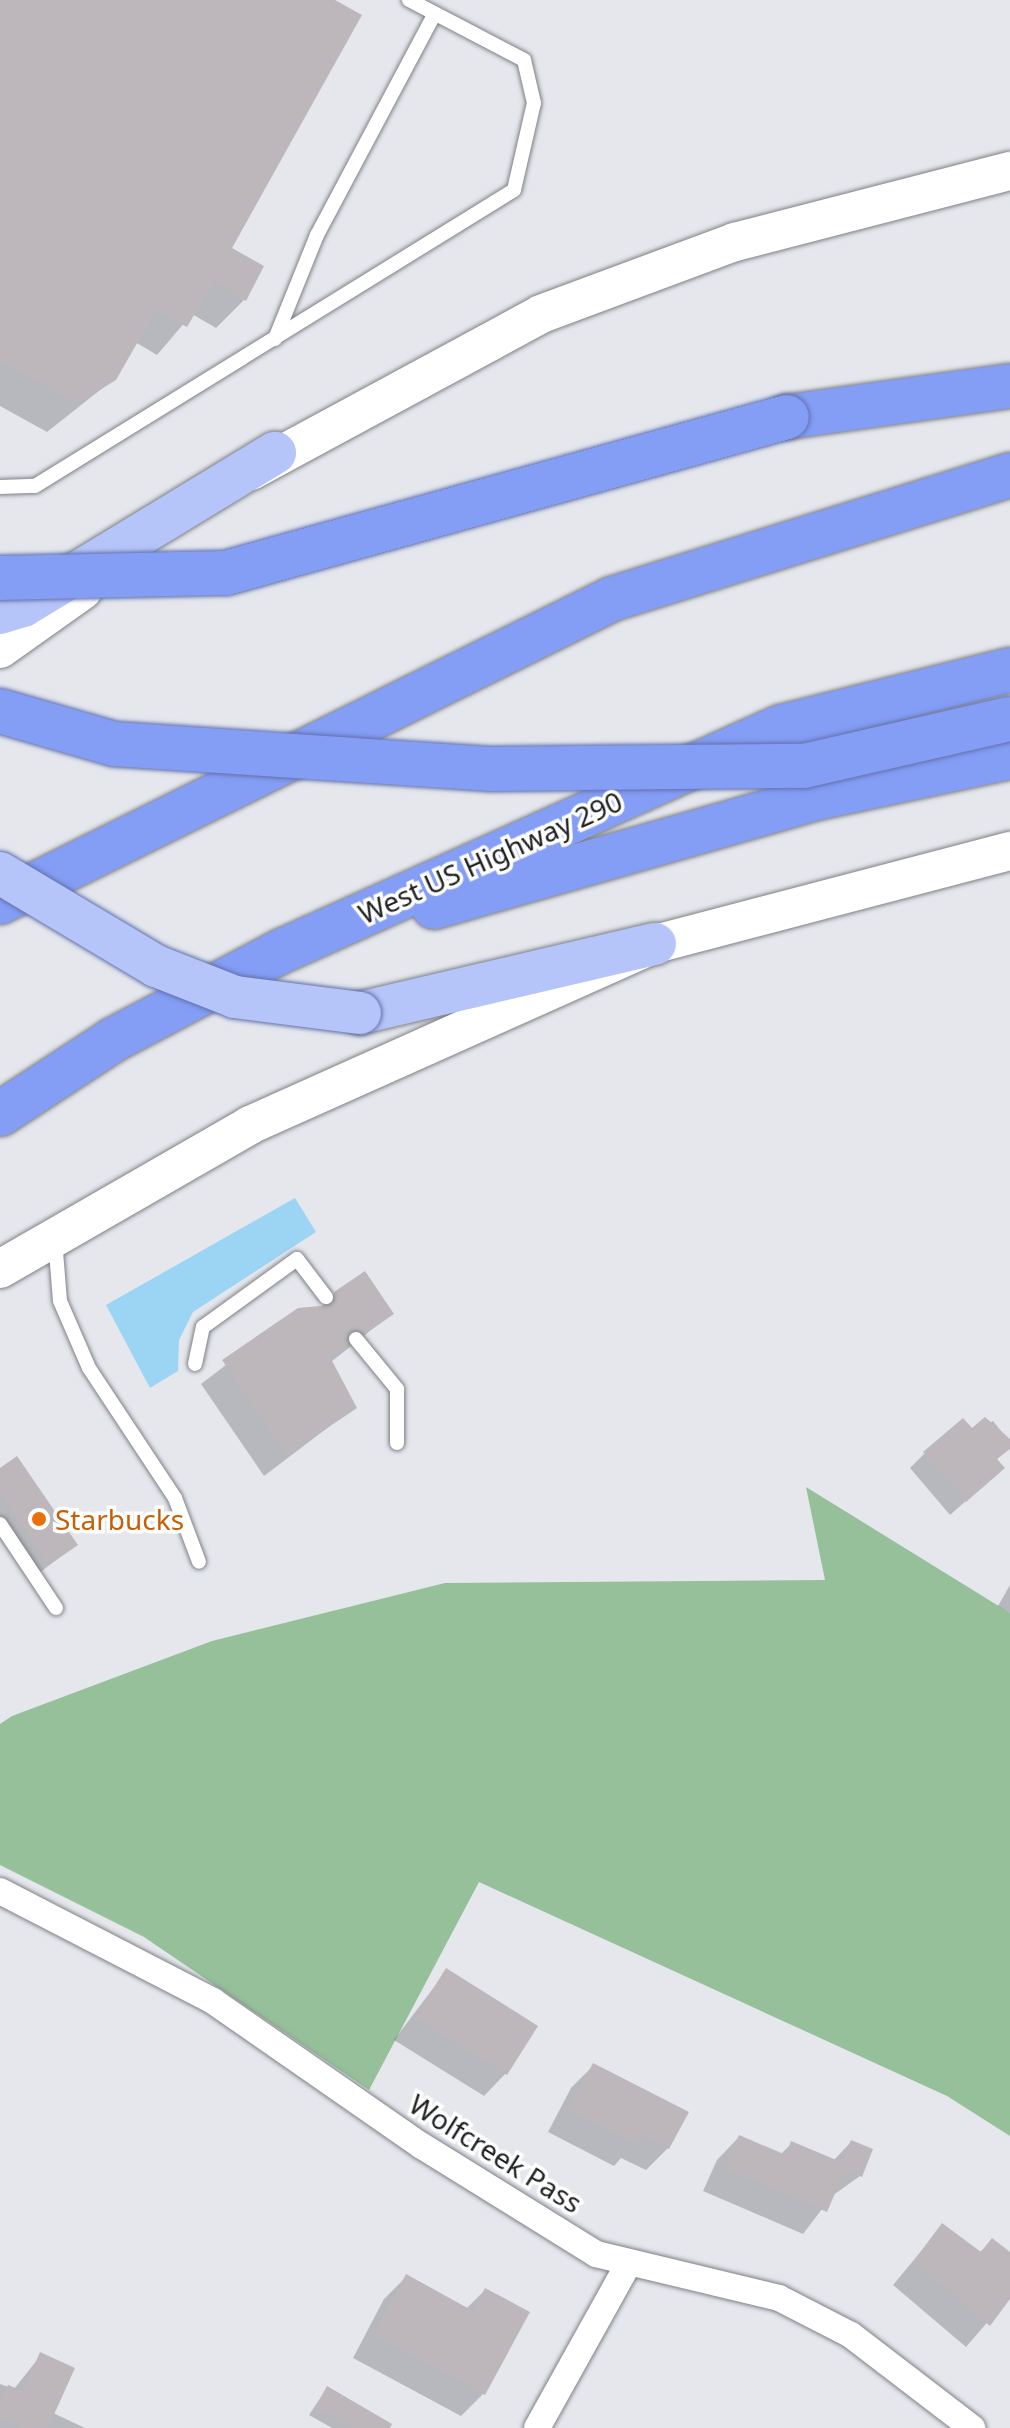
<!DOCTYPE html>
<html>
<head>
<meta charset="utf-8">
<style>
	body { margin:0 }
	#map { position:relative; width:1010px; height:2428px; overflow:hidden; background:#e5e7ed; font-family:"Noto Sans",sans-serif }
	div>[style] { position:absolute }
	.forest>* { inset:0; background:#95c099 }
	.water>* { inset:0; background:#9cd4f3 }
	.shadow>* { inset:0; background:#0003 }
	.building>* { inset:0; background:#bdb7bb }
	.roads { filter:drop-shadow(0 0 2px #7f8186) drop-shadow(0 0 2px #7f8186) }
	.lane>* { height:14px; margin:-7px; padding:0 7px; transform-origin:7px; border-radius:7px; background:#fff }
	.street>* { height:26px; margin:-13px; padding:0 13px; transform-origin:13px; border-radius:13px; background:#fff }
	.secondary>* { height:38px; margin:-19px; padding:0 19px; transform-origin:19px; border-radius:19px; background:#fff }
	.primary>* { height:42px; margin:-21px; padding:0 21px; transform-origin:21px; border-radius:21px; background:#b5c4f9 }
	.highway>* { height:44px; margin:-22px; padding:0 22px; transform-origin:22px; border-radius:22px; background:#849df5 }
	.bridges { filter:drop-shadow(0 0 2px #6171ab) drop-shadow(0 0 2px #6171ab) }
	.primary-bridge>* { height:42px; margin:-21px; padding:0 21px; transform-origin:21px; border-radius:21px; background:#b5c4f9 }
	.highway-bridge>* { height:44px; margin:-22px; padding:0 22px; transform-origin:22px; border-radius:22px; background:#849df5 }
	.dots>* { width:22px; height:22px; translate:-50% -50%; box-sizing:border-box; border:4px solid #fff; border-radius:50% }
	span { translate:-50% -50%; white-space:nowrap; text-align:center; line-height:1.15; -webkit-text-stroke:7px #fff; paint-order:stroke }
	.street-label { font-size:28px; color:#1f2022 }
	.food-label { font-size:28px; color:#c56008 }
	.left { translate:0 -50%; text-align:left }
</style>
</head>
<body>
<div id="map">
	<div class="forest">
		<i style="clip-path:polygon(806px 1487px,1010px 1613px,1010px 2136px,947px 2096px,479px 1882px,369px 2090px,144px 1937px,0 1865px,0 1724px,12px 1716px,212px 1641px,445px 1583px,825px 1580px)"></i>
	</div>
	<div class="water">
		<i style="clip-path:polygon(295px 1198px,316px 1232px,193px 1312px,179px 1340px,178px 1371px,150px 1388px,106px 1305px)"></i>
	</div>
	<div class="shadow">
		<i style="clip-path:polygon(0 0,331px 0,230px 249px,244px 300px,216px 328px,192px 314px,157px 355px,135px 342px,114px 379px,47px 432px,0 406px)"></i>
		<i style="clip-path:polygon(336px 1293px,391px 1314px,331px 1362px,355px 1407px,264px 1476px,201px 1384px,298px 1310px,320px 1308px)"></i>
		<i style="clip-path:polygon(993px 1421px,1010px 1442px,996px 1461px,1003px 1468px,950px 1515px,910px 1468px,925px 1453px)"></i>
		<i style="clip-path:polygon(0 1470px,75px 1545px,33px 1578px,0 1529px)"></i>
		<i style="clip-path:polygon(1010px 1585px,1010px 1613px,998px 1606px)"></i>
		<i style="clip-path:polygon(447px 1970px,506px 2073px,484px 2096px,394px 2040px)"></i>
		<i style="clip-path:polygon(593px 2066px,668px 2148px,646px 2170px,621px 2158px,614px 2166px,548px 2132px,571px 2088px)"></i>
		<i style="clip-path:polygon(739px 2137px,780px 2155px,792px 2143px,833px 2161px,851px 2142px,860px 2176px,832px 2196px,803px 2234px,703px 2191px,717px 2160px)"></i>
		<i style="clip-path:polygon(942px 2226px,979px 2253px,992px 2241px,1010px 2254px,1010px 2296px,966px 2347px,893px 2285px)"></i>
		<i style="clip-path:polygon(406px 2277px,466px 2309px,485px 2290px,483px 2394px,461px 2416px,353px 2358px,384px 2299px)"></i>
		<i style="clip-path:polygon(41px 2355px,53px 2413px,85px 2428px,0 2428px,0 2384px,14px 2389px)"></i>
		<i style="clip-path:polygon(327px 2388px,388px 2428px,332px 2428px,309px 2415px)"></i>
	</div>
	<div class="building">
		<i style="clip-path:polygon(0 0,335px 0,362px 15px,232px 248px,264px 266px,246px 301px,214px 281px,187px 327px,156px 310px,116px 380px,77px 404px,0 362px)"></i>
		<i style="clip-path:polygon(365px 1271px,394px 1314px,365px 1334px,350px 1331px,348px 1345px,330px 1357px,357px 1408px,287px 1455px,222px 1360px,298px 1308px,331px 1305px,334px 1292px)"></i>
		<i style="clip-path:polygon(985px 1417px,1010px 1439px,1010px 1449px,997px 1459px,1005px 1468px,966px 1502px,923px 1452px,963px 1418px,972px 1428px)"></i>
		<i style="clip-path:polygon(17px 1456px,78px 1545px,49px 1565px,0 1492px,0 1468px)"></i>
		<i style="clip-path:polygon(446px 1968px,538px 2026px,507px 2075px,415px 2018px)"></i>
		<i style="clip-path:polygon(593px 2063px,689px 2112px,669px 2149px,642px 2136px,638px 2145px,568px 2110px)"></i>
		<i style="clip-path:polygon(739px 2135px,786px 2155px,791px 2141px,841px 2162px,851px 2140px,873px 2149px,862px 2177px,845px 2170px,827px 2212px,724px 2168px)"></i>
		<i style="clip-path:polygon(942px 2223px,981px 2252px,992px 2238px,1010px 2252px,1010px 2299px,990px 2326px,913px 2262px)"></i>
		<i style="clip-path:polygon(406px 2274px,473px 2311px,485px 2288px,530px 2312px,485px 2395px,374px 2335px)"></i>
		<i style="clip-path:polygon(40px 2352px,75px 2368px,48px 2428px,23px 2428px,0 2418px,0 2401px,8px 2385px,23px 2391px)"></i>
		<i style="clip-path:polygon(327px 2386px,392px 2424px,390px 2428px,351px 2428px,315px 2408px)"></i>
	</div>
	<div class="roads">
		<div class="lane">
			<i style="left:275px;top:339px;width:112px;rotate:-68deg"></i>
			<i style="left:317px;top:235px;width:249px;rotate:-62deg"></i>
			<i style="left:0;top:487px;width:35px;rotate:-2deg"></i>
			<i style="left:35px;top:486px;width:563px;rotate:-31.71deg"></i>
			<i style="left:514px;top:190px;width:89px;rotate:-77.1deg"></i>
			<i style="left:534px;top:103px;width:44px;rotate:-103.1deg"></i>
			<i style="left:524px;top:60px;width:130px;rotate:-152.4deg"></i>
			<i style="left:55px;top:1239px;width:62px;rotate:85.4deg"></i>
			<i style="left:60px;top:1301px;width:73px;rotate:66.6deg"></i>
			<i style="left:89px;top:1368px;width:156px;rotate:56.5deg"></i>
			<i style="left:175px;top:1498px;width:68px;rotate:69.4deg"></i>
			<i style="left:356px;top:1339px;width:65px;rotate:50.6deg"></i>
			<i style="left:397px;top:1389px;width:54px;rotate:90deg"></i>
			<i style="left:195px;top:1364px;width:38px;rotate:-78deg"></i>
			<i style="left:203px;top:1327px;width:116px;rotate:-35.9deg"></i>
			<i style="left:297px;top:1259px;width:48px;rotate:52.7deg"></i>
			<i style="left:0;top:1524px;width:101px;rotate:56.3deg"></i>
		</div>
		<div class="street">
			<i style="left:0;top:1891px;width:240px;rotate:27.3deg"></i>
			<i style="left:213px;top:2001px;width:254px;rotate:34.8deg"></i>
			<i style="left:422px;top:2146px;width:205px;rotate:31.8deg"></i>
			<i style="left:596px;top:2254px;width:188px;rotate:13.5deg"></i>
			<i style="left:779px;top:2298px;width:81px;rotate:27.2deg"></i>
			<i style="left:851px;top:2335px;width:153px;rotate:37.5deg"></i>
			<i style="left:537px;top:2428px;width:185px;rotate:-60.9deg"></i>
		</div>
		<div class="secondary">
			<i style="left:251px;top:471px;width:330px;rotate:-28.4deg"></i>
			<i style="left:541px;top:314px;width:207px;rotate:-20.4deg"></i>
			<i style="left:735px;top:242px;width:284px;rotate:-14.5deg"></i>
			<i style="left:0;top:649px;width:102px;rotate:-35.4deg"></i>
			<i style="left:0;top:1269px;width:289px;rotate:-29.9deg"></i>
			<i style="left:250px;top:1125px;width:444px;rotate:-24.1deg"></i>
			<i style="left:655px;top:944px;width:367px;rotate:-14.7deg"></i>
		</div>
		<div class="primary">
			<i style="left:0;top:613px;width:24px;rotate:-17deg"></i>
			<i style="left:23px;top:606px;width:295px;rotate:-31.3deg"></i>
			<i style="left:360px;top:1013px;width:303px;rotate:-13.2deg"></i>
		</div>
		<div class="highway">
			<i style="left:787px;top:417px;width:225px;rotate:-7.9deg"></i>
			<i style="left:0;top:902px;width:683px;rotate:-26.34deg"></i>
			<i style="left:612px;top:599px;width:417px;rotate:-17.3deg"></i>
			<i style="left:434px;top:907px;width:398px;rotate:-15.9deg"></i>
			<i style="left:817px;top:798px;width:197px;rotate:-12deg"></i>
			<i style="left:0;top:1114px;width:135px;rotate:-33.2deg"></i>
			<i style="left:113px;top:1040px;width:191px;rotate:-27.8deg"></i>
			<i style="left:282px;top:951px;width:547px;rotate:-24.18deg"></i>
			<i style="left:781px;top:727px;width:236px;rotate:-14deg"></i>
		</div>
	</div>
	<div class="bridges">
		<div class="primary-bridge">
			<i style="left:0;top:873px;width:182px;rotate:30.8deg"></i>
			<i style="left:156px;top:966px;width:85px;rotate:21.4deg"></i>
			<i style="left:235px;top:997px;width:126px;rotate:7.3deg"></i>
		</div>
		<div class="highway-bridge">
			<i style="left:0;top:578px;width:226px;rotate:-1.3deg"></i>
			<i style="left:226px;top:573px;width:582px;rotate:-15.54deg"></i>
			<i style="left:0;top:711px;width:119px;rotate:16.1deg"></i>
			<i style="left:114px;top:744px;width:379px;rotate:3.8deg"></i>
			<i style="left:492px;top:769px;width:312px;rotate:-0.6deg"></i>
			<i style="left:804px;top:766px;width:211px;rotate:-12.9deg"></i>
		</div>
	</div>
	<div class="dots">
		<i style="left:39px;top:1519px;background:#e8710a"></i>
	</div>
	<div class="street-label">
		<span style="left:490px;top:857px;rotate:-24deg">West US Highway 290</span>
		<span style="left:496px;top:2153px;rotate:32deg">Wolfcreek Pass</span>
	</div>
	<div class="food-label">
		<span class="left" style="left:55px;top:1519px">Starbucks</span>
	</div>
</div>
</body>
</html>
